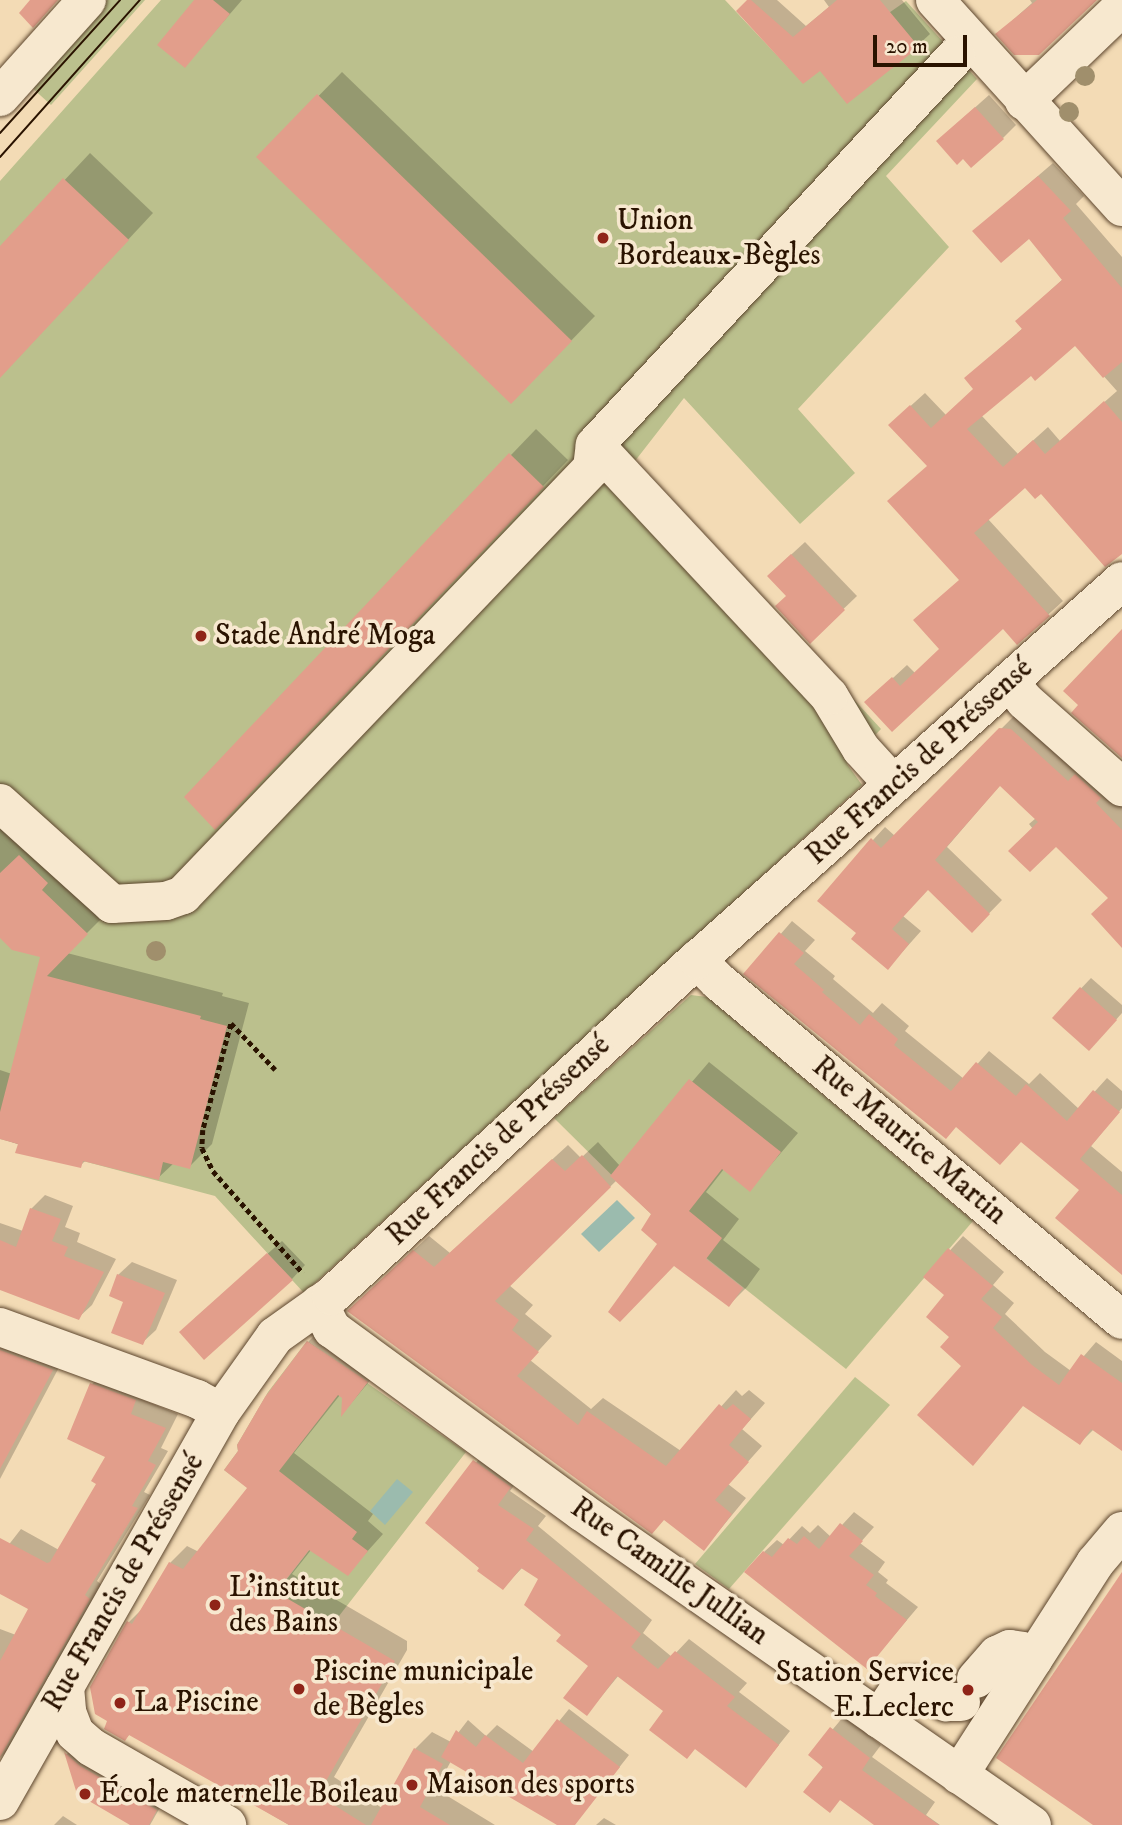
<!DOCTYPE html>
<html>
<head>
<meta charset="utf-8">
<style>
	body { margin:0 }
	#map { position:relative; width:1122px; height:1825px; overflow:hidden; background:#f3dbb5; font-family:"IM FELL DW Pica",serif }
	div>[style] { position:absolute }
	.green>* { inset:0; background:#bbc08d }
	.water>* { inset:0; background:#9bbbae }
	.shadow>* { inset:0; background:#0003 }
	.building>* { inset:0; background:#e29e8b }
	.path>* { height:4.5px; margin-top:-2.25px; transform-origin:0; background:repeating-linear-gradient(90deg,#2a1300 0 5px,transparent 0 8.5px) }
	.roads { filter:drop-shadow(0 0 2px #5c452d) drop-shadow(0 0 2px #5c452d) }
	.minor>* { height:38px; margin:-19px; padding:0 19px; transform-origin:19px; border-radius:19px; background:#f7e8cf }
	.tram>* { height:2px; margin:-1px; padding:0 1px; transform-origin:1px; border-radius:1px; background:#2a1300 }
	.trees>* { width:20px; height:20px; margin:-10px; border-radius:50%; background:#a08f6c }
	.dots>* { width:19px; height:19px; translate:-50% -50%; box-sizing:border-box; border:4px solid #f7e8cf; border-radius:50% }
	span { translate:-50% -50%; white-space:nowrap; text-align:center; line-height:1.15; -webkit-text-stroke:7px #f7e8cf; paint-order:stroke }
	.poi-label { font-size:30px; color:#2a1300 }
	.left { translate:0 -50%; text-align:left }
	.right { translate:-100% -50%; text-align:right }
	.street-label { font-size:30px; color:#2a1300 }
	.scale { position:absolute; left:873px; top:35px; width:94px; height:32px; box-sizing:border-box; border:4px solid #2a1300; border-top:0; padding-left:9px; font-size:21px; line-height:24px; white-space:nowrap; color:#2a1300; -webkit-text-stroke:5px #f7e8cf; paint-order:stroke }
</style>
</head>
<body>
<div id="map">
	<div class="green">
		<i style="clip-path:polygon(107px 0,145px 0,51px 105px,30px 86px)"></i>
		<i style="clip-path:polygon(161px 0,725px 0,788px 67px,873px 24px,906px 1px,977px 79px,886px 176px,949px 247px,798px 409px,855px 473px,800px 524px,684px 398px,635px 461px,881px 729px,847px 764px,862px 785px,304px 1293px,215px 1196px,0 1139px,0 181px)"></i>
		<i style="clip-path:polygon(691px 995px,707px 997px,973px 1221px,846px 1369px,651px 1214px,554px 1118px)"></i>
		<i style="clip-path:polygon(307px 1341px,466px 1452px,322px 1638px,266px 1606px,317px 1540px,224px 1470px,238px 1451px,237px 1445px,268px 1392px)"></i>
		<i style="clip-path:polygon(855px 1377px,890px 1405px,729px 1589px,695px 1564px)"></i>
	</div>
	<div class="water">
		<i style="clip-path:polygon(617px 1200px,635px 1218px,599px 1252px,581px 1234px)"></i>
		<i style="clip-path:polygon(397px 1479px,413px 1492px,385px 1525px,370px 1511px)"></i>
	</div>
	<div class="shadow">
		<i style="clip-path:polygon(196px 0,242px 0,185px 66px)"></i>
		<i style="clip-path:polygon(749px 0,777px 0,806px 26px,829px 7px,824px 0,902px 0,930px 34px,917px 46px,820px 68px)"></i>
		<i style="clip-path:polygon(1030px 0,1094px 0,997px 34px,1032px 3px)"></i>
		<i style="clip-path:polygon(342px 72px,595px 316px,535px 378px,259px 157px)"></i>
		<i style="clip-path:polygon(989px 95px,1016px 125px,1003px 138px,952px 128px)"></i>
		<i style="clip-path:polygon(90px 153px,153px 213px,0 377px,0 249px)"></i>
		<i style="clip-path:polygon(evenodd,1053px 163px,1084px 196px,1076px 204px,1122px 257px,1122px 550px,1041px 492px,1025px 485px,988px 519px,1063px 601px,1017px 643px,1003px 627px,892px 729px,881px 689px,907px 665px,915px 673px,941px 649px,960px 580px,928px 465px,905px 411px,925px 393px,946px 415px,975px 388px,966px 378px,1023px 328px,1017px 321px,1063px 279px,1029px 236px,974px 231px,1053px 163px,1075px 344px,1117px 391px,1060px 441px,1048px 427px,1018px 454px,981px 415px,1031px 373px,1075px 344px)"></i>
		<i style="clip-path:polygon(536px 429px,568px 460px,241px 801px,511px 455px)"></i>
		<i style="clip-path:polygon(805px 542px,857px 596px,810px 641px,788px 596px,782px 563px)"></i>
		<i style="clip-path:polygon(1014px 716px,1122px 805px,1122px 934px,1110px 898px,1056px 844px,1033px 829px,1029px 824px,1036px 818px,1001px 784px,947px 847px,1002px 900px,972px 931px,929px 888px,903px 916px,921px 931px,888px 968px,858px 933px,873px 840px,885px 827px,895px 836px)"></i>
		<i style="clip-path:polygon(0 809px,110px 910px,67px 953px,223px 993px,222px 996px,249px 1003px,212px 1144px,189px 1167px,174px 1163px,158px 1178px,86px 1160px,80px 1166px,0 1138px,0 1070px,12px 1074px,42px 955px,0 936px)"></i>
		<i style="clip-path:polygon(792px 921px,815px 940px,805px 951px,835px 976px,833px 979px,873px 1013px,882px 1003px,909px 1026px,905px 1031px,964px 1079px,989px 1051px,1029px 1084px,1040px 1073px,1079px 1109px,1107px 1078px,1122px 1091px,1122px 1108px,1091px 1146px,1122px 1172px,1122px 1273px,1081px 1190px,1022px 1140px,957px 1125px,746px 974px)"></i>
		<i style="clip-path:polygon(1091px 978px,1122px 1005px,1122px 1013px,1099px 1039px,1054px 1017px)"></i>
		<i style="clip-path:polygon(709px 1062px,798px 1133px,750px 1189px,724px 1169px,706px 1192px,739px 1219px,723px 1240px,760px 1269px,747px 1287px,729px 1305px,660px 1244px,653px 1214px,617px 1180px,509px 1285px,533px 1305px,525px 1314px,552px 1336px,530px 1360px,591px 1409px,603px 1398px,681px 1451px,736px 1390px,742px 1396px,749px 1390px,765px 1403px,742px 1429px,762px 1446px,728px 1484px,746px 1498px,704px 1549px,364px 1296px,429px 1236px,450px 1253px,568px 1145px,581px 1158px,598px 1142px,620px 1166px)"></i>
		<i style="clip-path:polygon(45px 1195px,73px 1206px,65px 1227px,80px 1233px,77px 1242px,116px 1259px,92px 1305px,78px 1318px,0 1288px,0 1223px,23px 1231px,31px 1209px)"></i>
		<i style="clip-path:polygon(963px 1236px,1004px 1272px,993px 1285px,1014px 1303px,1005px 1314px,1045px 1352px,1071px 1371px,1096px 1342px,1122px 1361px,1122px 1448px,1094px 1429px,1080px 1443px,964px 1365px,951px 1337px,947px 1295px,926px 1277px)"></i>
		<i style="clip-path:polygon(282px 1241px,305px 1265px,292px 1279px,194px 1319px)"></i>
		<i style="clip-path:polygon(132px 1262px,177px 1280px,156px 1330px,142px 1343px,118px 1275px)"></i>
		<i style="clip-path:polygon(325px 1325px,383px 1365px,343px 1413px,343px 1397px,340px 1395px,294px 1453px,373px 1514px,368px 1521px,383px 1534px,347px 1574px,311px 1550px,292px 1574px,407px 1641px,407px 1650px,334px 1777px,382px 1808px,415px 1749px,432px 1732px,451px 1742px,468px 1720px,486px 1736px,497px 1725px,534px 1752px,569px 1709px,629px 1755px,574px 1825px,560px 1825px,451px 1761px,436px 1789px,495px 1825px,289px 1825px,131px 1733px,125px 1739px,110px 1720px,129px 1622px,145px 1606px,170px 1563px,187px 1546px,199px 1552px,249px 1487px,308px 1342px)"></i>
		<i style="clip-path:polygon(0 1334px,65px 1356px,0 1479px)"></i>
		<i style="clip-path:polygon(105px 1371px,148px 1386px,143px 1400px,178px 1414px,161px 1448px,168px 1451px,144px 1492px,150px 1495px,97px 1581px,102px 1585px,8px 1750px,0 1758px,0 1629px,16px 1635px,30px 1609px,0 1593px,0 1556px,21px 1529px,59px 1550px,99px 1483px,107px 1456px,92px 1384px)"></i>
		<i style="clip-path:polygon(488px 1448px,523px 1474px,510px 1491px,546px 1516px,538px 1526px,652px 1620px,643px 1633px,672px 1657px,689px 1639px,747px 1683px,739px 1692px,790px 1731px,746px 1786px,666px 1710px,619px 1675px,587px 1714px,591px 1665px,563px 1635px,540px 1579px,523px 1567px,503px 1588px,427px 1523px)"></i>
		<i style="clip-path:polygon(854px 1512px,874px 1527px,860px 1543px,885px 1562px,878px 1572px,888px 1580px,886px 1583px,918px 1607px,867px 1667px,764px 1552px,777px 1540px,784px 1545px,802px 1526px,810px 1533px,818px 1525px,831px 1537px)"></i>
		<i style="clip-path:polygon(969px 1656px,968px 1665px,954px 1678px,951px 1677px)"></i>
		<i style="clip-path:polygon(844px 1716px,881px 1745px,872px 1757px,935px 1802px,926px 1815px,940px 1825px,877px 1825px,811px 1755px)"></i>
		<i style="clip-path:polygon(72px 1749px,162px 1804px,150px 1825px,134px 1825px,66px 1755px)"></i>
		<i style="clip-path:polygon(63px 1816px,77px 1825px,54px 1825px)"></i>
		<i style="clip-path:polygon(604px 1818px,616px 1825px,596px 1825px)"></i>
	</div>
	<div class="building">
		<i style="clip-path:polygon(30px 0,58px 0,33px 28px,19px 13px)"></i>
		<i style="clip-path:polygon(194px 0,213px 0,230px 14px,185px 68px,157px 45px)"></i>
		<i style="clip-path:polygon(747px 0,751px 0,793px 37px,837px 0,880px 0,919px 47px,847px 104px,820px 71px,803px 84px,736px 11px)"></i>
		<i style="clip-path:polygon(1037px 0,1097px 0,1039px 55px,1014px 55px,995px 34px)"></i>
		<i style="clip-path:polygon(317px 94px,572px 341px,511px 404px,256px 157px)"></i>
		<i style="clip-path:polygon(975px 107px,1004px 139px,971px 168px,963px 159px,957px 165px,936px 141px)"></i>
		<i style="clip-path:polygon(1038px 176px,1071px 211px,1063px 218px,1122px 288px,1122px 362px,1103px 378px,1075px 346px,1035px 381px,1031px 376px,967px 429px,1003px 467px,1033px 440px,1045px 454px,1104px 401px,1122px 422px,1122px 554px,1105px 567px,1041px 494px,1035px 499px,1025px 488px,974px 533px,1050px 616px,1017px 645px,1003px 629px,892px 732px,864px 702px,892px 677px,900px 686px,939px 649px,913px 620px,959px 580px,887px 501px,927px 466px,888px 425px,910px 405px,931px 428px,973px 389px,964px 378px,1022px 329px,1015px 321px,1062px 280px,1029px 239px,1001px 263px,972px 231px)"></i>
		<i style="clip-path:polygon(63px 178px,129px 240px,0 378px,0 246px)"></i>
		<i style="clip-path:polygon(509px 453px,544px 487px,215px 830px,184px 797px)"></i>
		<i style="clip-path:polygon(791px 554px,845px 610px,810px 644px,775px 606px,786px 596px,767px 576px)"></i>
		<i style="clip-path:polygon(1122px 629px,1122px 758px,1071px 713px,1078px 705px,1063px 691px)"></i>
		<i style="clip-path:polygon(999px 728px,1011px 729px,1068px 781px,1075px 774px,1101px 798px,1096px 803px,1122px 830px,1122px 948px,1091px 914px,1108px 898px,1056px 847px,1030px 872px,1008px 851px,1038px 822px,1000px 786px,935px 860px,990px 914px,972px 933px,928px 890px,892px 929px,909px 944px,888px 970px,851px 939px,856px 933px,817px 901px,871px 838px,881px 848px)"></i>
		<i style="clip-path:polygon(19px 855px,48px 883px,42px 890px,88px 934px,47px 976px,201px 1016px,200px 1019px,227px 1026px,190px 1169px,163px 1162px,159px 1180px,83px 1161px,81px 1168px,15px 1153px,18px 1144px,0 1139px,0 1112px,40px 957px,12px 950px,0 938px,0 873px)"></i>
		<i style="clip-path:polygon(779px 932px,804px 953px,794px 964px,824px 990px,822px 992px,860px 1025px,869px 1014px,898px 1039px,894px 1045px,951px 1091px,976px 1062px,1016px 1096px,1026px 1084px,1067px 1121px,1093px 1090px,1120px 1112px,1080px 1159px,1122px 1195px,1122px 1275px,1055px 1218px,1079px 1190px,1021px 1142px,1000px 1165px,956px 1127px,946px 1139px,743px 974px)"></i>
		<i style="clip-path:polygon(1080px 987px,1117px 1020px,1089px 1051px,1052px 1018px)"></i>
		<i style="clip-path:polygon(689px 1079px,781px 1152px,750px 1192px,722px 1169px,689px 1211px,722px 1238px,706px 1259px,743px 1288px,729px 1307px,674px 1266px,620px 1322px,608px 1312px,657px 1244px,641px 1230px,651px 1214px,610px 1176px)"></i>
		<i style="clip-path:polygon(582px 1155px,611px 1187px,495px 1301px,519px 1320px,512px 1330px,539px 1352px,517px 1376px,578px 1425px,587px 1411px,666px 1466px,719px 1404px,726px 1410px,733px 1404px,751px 1419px,729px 1445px,749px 1462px,715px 1500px,732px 1514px,704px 1551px,664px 1520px,652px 1534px,347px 1311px,413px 1250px,434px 1267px,552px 1159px,565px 1171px)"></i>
		<i style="clip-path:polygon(30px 1208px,61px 1219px,52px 1241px,68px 1247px,64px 1256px,104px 1272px,79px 1320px,0 1290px,0 1240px,16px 1247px)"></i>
		<i style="clip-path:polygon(948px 1248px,993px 1286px,981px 1299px,1002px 1317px,993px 1328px,1032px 1365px,1059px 1385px,1081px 1354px,1122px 1383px,1122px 1451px,1091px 1429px,1080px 1445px,1023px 1406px,973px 1466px,917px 1415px,961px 1366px,940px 1347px,949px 1337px,926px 1317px,944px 1295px,923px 1277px)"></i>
		<i style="clip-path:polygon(267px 1253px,293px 1280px,204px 1360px,179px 1332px)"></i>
		<i style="clip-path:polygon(117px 1274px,165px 1293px,143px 1345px,111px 1333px,123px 1302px,109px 1296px)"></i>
		<i style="clip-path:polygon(307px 1341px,368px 1382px,341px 1417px,342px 1398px,338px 1395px,279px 1471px,357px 1532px,352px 1539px,368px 1551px,348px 1576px,309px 1550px,276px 1592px,395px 1661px,318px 1795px,366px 1825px,289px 1825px,129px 1735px,125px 1741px,104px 1729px,107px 1721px,95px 1714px,90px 1687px,127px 1621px,132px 1624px,169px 1562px,183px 1569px,247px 1488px,224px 1470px,238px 1451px,237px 1445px,265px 1397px)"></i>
		<i style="clip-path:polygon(0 1350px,53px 1370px,0 1469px)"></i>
		<i style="clip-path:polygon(90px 1383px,136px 1400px,131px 1414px,166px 1428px,148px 1461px,156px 1465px,132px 1506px,138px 1508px,85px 1595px,90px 1599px,0 1757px,0 1661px,28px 1609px,0 1594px,0 1538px,47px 1563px,50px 1562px,96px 1484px,91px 1481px,105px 1457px,67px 1439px)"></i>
		<i style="clip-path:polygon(473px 1460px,511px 1487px,498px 1505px,534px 1529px,526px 1540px,641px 1634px,631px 1647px,658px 1669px,675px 1651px,735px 1697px,727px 1706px,779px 1745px,746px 1788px,695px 1749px,687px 1759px,649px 1730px,663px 1711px,617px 1676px,587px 1716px,563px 1698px,588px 1666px,556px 1641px,561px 1635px,524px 1605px,538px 1579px,521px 1568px,503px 1590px,477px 1571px,479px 1568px,425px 1523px)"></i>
		<i style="clip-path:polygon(840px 1523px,863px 1541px,849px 1556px,874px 1575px,866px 1585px,877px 1593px,875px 1596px,907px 1620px,867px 1669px,744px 1572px,763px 1551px,772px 1557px,788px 1538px,797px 1544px,804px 1536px,819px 1549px)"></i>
		<i style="clip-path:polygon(1122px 1572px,1122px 1825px,1093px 1825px,996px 1758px)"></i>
		<i style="clip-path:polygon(557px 1719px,620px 1767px,575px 1825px,557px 1825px,441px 1757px,456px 1730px,476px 1747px,485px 1735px,523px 1763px)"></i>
		<i style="clip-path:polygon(830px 1727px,870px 1758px,862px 1770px,939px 1825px,874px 1825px,840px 1800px,830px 1813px,803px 1792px,823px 1767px,808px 1755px)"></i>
		<i style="clip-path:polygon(414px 1748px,443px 1764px,420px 1807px,450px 1825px,371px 1825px)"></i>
		<i style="clip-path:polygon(64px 1752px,80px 1766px,157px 1810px,149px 1825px,130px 1825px,77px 1794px)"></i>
	</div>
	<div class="path">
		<i style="left:275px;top:1070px;width:64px;rotate:-133.7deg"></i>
		<i style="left:231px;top:1024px;width:110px;rotate:104.8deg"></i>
		<i style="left:203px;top:1130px;width:18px;rotate:93deg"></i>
		<i style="left:202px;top:1148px;width:25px;rotate:64deg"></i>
		<i style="left:213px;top:1171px;width:136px;rotate:48.6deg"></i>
	</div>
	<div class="roads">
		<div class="minor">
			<i style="left:935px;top:0;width:279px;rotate:47.9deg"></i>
			<i style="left:0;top:97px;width:130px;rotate:-48.1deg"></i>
			<i style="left:1024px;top:101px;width:136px;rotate:-43.8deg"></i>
			<i style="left:1010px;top:682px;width:24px;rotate:52deg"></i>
			<i style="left:1025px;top:701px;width:130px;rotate:41.6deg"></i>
			<i style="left:893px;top:784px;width:47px;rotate:-132.4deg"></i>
			<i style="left:861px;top:749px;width:62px;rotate:-121.1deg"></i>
			<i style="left:829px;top:696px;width:343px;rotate:-133deg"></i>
			<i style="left:595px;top:445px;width:531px;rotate:-47.14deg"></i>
			<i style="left:0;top:803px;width:151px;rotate:42deg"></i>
			<i style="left:112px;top:904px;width:54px;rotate:-3.2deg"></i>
			<i style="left:166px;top:901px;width:18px;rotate:-19deg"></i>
			<i style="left:183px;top:895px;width:591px;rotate:-46.23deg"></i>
			<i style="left:592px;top:468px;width:23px;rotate:-83deg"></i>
			<i style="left:697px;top:960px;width:30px;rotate:45deg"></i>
			<i style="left:718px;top:981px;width:527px;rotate:40deg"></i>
			<i style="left:319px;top:1304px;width:28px;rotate:63deg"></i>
			<i style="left:332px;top:1329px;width:310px;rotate:36.2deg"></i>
			<i style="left:582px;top:1512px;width:548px;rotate:34.82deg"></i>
			<i style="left:0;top:1327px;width:210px;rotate:20.1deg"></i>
			<i style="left:197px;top:1399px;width:27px;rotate:28deg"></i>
			<i style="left:976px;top:1679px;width:32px;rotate:-49deg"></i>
			<i style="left:997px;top:1655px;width:14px;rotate:-25deg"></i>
			<i style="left:1010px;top:1649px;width:12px;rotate:9deg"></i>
			<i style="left:1022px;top:1651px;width:14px;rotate:36deg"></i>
			<i style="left:65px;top:1687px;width:25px;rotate:85deg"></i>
			<i style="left:67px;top:1712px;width:22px;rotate:69deg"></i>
			<i style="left:75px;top:1733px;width:21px;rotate:41deg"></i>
			<i style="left:91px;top:1747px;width:157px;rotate:29.8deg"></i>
			<i style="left:879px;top:1719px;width:32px;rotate:-56deg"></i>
			<i style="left:897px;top:1692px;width:11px;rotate:-34deg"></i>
			<i style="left:906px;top:1686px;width:14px"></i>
			<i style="left:920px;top:1686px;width:31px;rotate:32deg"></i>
			<i style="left:946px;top:1702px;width:15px"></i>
			<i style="left:959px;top:1775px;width:252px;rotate:-57.3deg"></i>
			<i style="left:1095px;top:1563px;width:42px;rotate:-49.8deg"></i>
			<i style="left:0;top:1801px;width:447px;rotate:-60.4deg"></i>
			<i style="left:221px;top:1412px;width:93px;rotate:-54.6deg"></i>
			<i style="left:275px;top:1336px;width:69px;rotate:-35.5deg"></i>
			<i style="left:331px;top:1296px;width:497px;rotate:-42.6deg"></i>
			<i style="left:697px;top:960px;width:569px;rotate:-41.73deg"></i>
		</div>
	</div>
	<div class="tram">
		<i style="left:0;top:133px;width:179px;rotate:-47.9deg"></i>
		<i style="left:0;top:157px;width:210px;rotate:-48.3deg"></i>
	</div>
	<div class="trees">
		<i style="left:1085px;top:76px"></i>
		<i style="left:1069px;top:112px"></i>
		<i style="left:156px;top:951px"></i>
	</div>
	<div class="dots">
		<i style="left:603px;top:238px;background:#8f2418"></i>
		<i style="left:201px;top:636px;background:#8f2418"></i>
		<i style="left:215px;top:1605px;background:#8f2418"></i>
		<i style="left:299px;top:1689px;background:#8f2418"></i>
		<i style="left:968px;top:1690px;background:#8f2418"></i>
		<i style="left:120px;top:1703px;background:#8f2418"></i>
		<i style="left:412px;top:1785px;background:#8f2418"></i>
		<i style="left:85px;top:1794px;background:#8f2418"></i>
	</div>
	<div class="poi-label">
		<span class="left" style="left:617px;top:238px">Union<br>Bordeaux-Bègles</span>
		<span class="left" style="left:215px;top:636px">Stade André Moga</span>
		<span class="left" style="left:229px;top:1605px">L'institut<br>des Bains</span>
		<span class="left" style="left:313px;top:1689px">Piscine municipale<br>de Bègles</span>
		<span class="right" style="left:954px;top:1690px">Station Service<br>E.Leclerc</span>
		<span class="left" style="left:134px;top:1703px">La Piscine</span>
		<span class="left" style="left:426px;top:1785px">Maison des sports</span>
		<span class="left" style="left:99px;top:1794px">École maternelle Boileau</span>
	</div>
	<div class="street-label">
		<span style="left:920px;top:762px;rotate:-42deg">Rue Francis de Préssensé</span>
		<span style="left:499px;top:1141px;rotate:-43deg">Rue Francis de Préssensé</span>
		<span style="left:909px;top:1141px;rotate:40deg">Rue Maurice Martin</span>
		<span style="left:669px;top:1572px;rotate:35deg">Rue Camille Jullian</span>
		<span style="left:124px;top:1583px;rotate:-60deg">Rue Francis de Préssensé</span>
	</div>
	<div class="scale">20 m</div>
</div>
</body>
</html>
